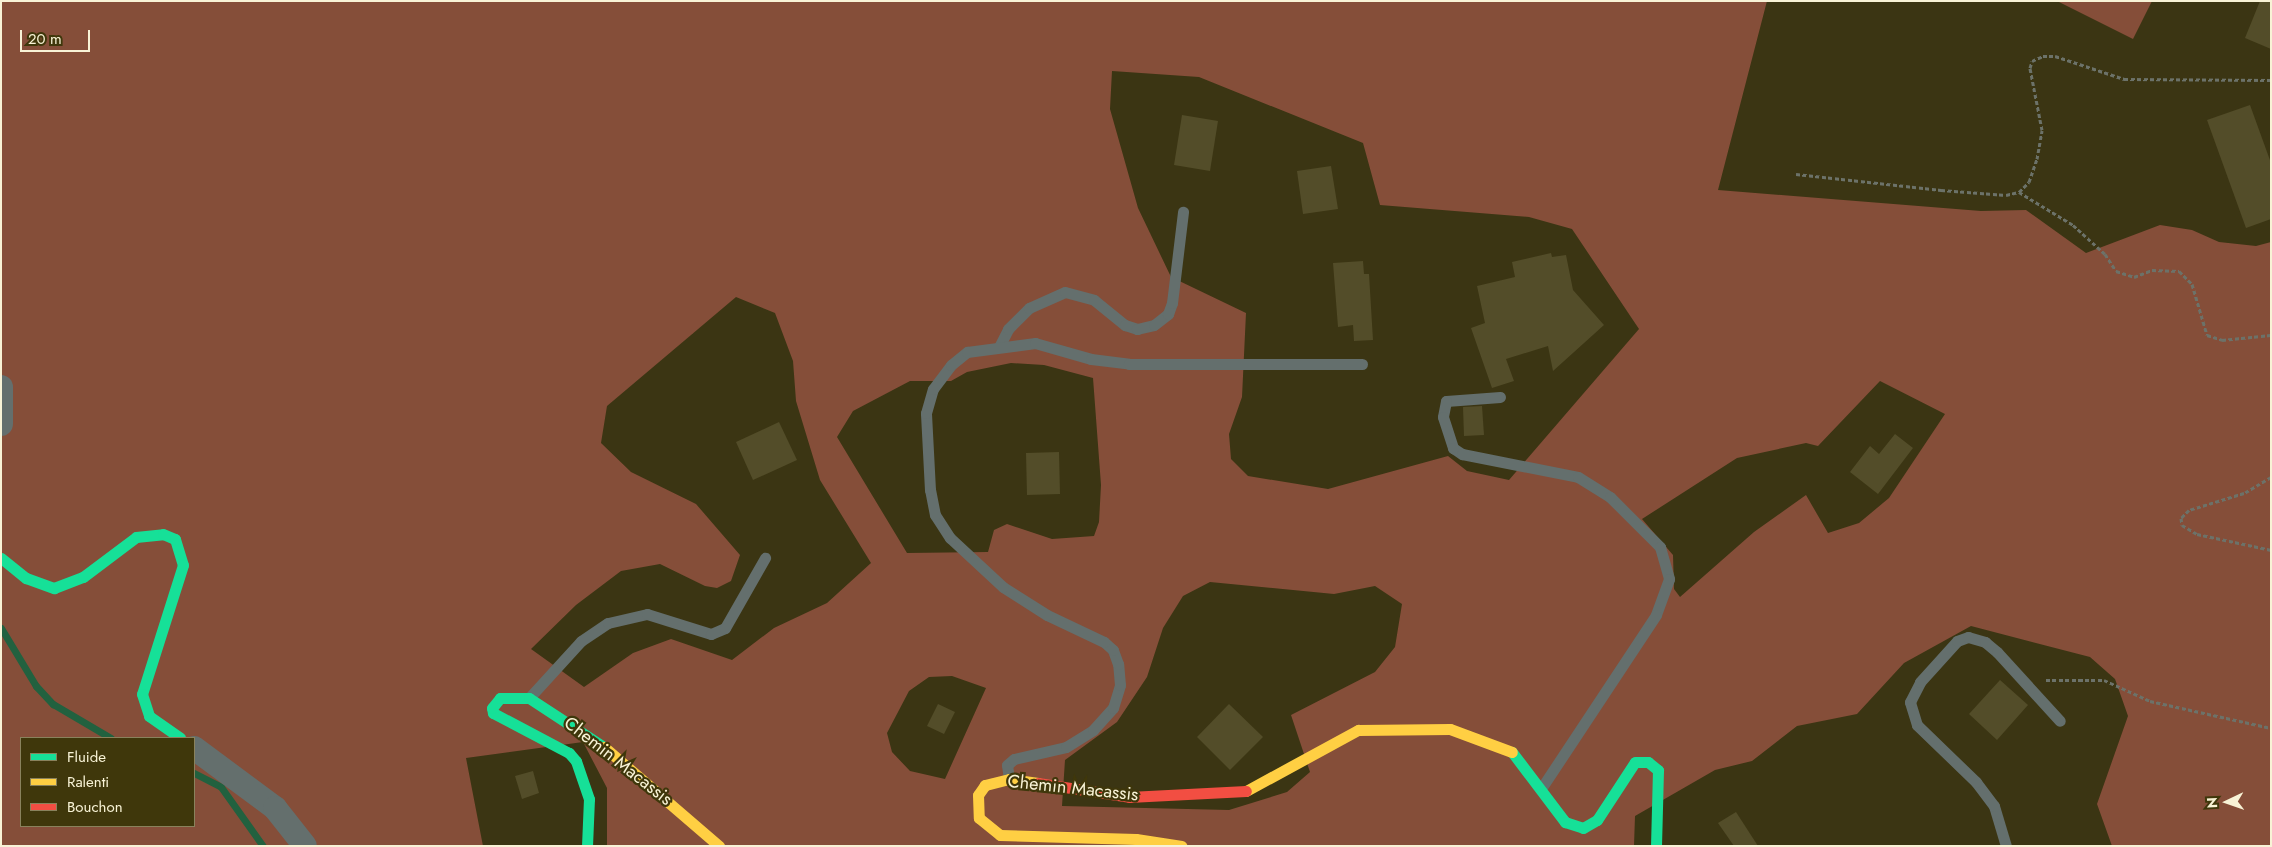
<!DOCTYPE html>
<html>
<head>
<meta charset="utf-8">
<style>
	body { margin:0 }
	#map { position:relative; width:2272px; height:847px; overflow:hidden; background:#3b3513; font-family:Jost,sans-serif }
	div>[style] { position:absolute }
	.green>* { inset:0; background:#854e39 }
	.stream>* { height:7px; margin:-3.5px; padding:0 3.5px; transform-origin:3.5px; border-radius:3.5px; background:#22613f }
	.building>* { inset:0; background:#534d29 }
	.path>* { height:3px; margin-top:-1.5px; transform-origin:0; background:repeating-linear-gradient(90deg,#6c7269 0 4px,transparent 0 6.5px) }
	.lane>* { height:11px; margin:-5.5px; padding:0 5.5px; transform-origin:5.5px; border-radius:5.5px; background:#646f6d }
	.street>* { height:24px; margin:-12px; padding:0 12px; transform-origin:12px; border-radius:12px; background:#646f6d }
	.fast>* { height:11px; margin:-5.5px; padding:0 5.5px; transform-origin:5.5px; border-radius:5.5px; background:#16e098 }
	.slow>* { height:11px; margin:-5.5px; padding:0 5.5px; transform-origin:5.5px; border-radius:5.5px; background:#ffcf43 }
	.jam>* { height:11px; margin:-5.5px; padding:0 5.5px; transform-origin:5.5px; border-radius:5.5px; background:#f24e42 }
	span { translate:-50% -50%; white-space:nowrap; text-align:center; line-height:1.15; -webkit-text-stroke:4.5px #3f370b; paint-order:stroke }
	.street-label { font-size:18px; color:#f8f3d6 }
	.frame { position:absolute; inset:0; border:2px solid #f8f3d6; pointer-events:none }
	.legend { position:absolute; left:20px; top:737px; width:175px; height:90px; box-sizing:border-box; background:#3f370b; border:1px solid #89825c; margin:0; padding:6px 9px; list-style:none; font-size:15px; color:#f8f3d6 }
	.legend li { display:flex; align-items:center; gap:10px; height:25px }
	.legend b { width:25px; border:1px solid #89825c }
	.north { position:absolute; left:2202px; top:777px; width:50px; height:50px; -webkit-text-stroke:4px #3f370b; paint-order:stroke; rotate:267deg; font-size:14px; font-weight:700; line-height:20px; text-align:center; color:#f8f3d6 }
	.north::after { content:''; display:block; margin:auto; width:18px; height:22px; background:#f8f3d6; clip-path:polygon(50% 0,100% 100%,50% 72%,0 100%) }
	.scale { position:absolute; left:20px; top:30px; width:70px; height:22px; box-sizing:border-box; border:2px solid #f8f3d6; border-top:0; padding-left:6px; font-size:15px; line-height:18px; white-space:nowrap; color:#f8f3d6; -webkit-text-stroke:4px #3f370b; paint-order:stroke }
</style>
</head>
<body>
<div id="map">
	<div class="green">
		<i style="clip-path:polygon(evenodd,1px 1px,1767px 1px,1718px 190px,1981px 211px,2026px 210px,2086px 253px,2160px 225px,2192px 230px,2219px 242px,2256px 246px,2271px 242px,2271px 846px,2112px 846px,2097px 804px,2128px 716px,2115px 679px,2090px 657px,1971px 626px,1904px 663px,1857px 714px,1797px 726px,1752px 761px,1715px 770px,1635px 816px,1634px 846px,607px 846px,607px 788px,583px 742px,466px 758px,483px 846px,1px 846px,1px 1px,1112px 71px,1199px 77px,1363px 143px,1380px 205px,1529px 217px,1572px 229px,1639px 329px,1509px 480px,1467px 471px,1448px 456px,1328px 489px,1248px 476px,1231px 459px,1229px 434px,1242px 397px,1246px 313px,1171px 277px,1138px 208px,1110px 109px,1112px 71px,1px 1px,736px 297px,775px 313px,793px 361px,796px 401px,820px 480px,871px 563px,827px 603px,774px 628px,732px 660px,671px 639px,633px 653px,584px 687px,531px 649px,576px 605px,621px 571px,660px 564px,705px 586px,717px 588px,731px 581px,740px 555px,696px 504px,631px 472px,601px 443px,607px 406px,736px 297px,1px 1px,1011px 363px,1044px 365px,1093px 378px,1101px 485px,1099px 522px,1094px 536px,1052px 539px,1007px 524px,994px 530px,988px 552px,907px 553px,837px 437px,853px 411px,910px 381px,951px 381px,967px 372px,1011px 363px,1px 1px,1880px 381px,1945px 414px,1889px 498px,1859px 523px,1828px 533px,1806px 495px,1754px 532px,1680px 597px,1674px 589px,1673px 555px,1642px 519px,1737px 458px,1806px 443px,1818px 446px,1880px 381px,1px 1px,1210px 582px,1334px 594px,1375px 586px,1402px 604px,1395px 647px,1375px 672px,1291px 715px,1310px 772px,1287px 792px,1229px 810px,1062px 806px,1065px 760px,1117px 722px,1147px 677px,1163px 628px,1183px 596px,1210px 582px,1px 1px,952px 676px,986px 688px,945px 779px,910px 771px,892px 752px,887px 733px,909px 691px,929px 677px,952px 676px,1px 1px,21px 738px,194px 738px,194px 826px,21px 826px,21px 738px)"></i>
		<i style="clip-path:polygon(2057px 1px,2152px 1px,2133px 39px)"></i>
	</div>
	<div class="stream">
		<i style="left:1px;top:628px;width:68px;rotate:58.9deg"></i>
		<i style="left:36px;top:686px;width:25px;rotate:47deg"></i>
		<i style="left:53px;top:704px;width:67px;rotate:30.4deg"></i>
		<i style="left:194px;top:773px;width:30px;rotate:27deg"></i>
		<i style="left:221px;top:787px;width:72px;rotate:54.6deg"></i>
	</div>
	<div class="building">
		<i style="clip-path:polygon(2260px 1px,2271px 1px,2271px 49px,2245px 38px)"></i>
		<i style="clip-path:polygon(2250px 105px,2271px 163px,2271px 219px,2246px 228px,2207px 120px)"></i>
		<i style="clip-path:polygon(1182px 115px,1218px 121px,1210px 171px,1174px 165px)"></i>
		<i style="clip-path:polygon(1331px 166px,1338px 209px,1303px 214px,1297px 171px)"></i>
		<i style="clip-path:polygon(1551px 253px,1552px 257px,1566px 255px,1573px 290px,1604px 325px,1553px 371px,1548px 346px,1506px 359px,1514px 381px,1492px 388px,1471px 328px,1485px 323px,1477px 286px,1515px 277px,1512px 262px)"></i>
		<i style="clip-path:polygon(1363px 261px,1364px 274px,1369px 274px,1373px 340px,1354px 341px,1353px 325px,1338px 327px,1333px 263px)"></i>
		<i style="clip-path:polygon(1482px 406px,1484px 435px,1464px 436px,1463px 407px)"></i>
		<i style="clip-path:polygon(779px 422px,797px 460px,753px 480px,736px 442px)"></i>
		<i style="clip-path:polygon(1895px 434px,1913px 448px,1878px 494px,1850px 472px,1870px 446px,1879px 454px)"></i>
		<i style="clip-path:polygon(1059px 452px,1060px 494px,1027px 495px,1026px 453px)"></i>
		<i style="clip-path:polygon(2000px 680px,2028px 705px,1997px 740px,1969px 714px)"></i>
		<i style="clip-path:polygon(938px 704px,955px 712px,944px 734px,927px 726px)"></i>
		<i style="clip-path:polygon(1229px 704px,1263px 737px,1230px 770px,1197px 737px)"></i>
		<i style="clip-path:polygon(533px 771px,539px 793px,522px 799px,515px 776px)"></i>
		<i style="clip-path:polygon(1736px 812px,1758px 846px,1734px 846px,1718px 823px)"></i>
	</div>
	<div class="path">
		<i style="left:1796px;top:174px;width:146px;rotate:6.3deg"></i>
		<i style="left:1941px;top:190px;width:65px;rotate:4.4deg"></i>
		<i style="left:2006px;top:195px;width:13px;rotate:-13deg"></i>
		<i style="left:2019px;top:192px;width:14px;rotate:-45deg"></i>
		<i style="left:2029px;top:182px;width:24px;rotate:-71deg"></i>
		<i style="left:2037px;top:159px;width:29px;rotate:-80deg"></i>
		<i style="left:2042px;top:130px;width:63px;rotate:-101deg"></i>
		<i style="left:2030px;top:68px;width:7px;rotate:-74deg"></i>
		<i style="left:2032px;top:61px;width:12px;rotate:-24deg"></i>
		<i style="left:2043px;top:56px;width:12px"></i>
		<i style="left:2055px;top:56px;width:73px;rotate:18.4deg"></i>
		<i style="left:2124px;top:79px;width:147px;rotate:0.4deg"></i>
		<i style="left:2019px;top:192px;width:63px;rotate:31.4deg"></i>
		<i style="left:2073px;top:225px;width:43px;rotate:42.2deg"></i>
		<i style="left:2105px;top:254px;width:20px;rotate:57deg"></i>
		<i style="left:2116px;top:271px;width:19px;rotate:18deg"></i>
		<i style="left:2134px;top:277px;width:19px;rotate:-21deg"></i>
		<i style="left:2152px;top:270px;width:27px;rotate:2deg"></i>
		<i style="left:2179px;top:271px;width:18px;rotate:45deg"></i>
		<i style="left:2192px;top:284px;width:53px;rotate:73.6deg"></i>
		<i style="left:2207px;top:335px;width:16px;rotate:18deg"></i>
		<i style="left:2222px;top:340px;width:49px;rotate:-5.8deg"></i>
		<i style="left:2271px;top:477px;width:31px;rotate:149deg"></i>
		<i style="left:2244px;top:493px;width:58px;rotate:162.8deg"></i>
		<i style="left:2189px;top:510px;width:11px;rotate:135deg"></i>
		<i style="left:2181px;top:518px;width:7px;rotate:82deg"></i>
		<i style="left:2182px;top:525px;width:17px;rotate:31deg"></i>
		<i style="left:2197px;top:534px;width:76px;rotate:12.2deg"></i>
		<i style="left:2046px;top:680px;width:58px"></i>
		<i style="left:2104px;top:680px;width:51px;rotate:24.5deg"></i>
		<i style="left:2150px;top:701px;width:124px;rotate:12.6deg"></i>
	</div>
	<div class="lane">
		<i style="left:1000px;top:345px;width:18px;rotate:-63deg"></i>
		<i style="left:1008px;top:329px;width:30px;rotate:-45deg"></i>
		<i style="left:1029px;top:308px;width:39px;rotate:-24deg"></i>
		<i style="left:1065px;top:292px;width:30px;rotate:15deg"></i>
		<i style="left:1094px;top:300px;width:40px;rotate:39deg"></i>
		<i style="left:1125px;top:325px;width:13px;rotate:18deg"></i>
		<i style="left:1137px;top:329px;width:17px;rotate:-13deg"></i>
		<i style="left:1154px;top:325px;width:18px;rotate:-38deg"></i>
		<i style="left:1168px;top:314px;width:12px;rotate:-70deg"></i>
		<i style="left:1172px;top:303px;width:92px;rotate:-83.1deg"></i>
		<i style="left:1500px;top:397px;width:54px;rotate:175.8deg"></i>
		<i style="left:1446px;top:401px;width:16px;rotate:101deg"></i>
		<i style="left:1443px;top:417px;width:33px;rotate:72deg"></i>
		<i style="left:1453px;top:448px;width:11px;rotate:34deg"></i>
		<i style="left:1462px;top:454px;width:118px;rotate:11.2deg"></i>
		<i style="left:1578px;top:477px;width:38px;rotate:32deg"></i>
		<i style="left:1610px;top:497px;width:71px;rotate:45deg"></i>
		<i style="left:1660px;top:547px;width:33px;rotate:74deg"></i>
		<i style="left:1669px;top:579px;width:38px;rotate:110deg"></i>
		<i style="left:1656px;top:615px;width:209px;rotate:123.5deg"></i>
		<i style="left:529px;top:698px;width:77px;rotate:-47.6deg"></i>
		<i style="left:581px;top:641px;width:32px;rotate:-34deg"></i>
		<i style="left:608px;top:623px;width:40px;rotate:-13deg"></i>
		<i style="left:647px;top:614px;width:67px;rotate:17.4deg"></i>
		<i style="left:711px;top:634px;width:15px;rotate:-23deg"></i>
		<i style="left:725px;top:628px;width:81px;rotate:-60.3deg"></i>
		<i style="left:1009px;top:779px;width:14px;rotate:-98deg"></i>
		<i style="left:1007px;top:765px;width:9px;rotate:-41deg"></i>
		<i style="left:1014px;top:759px;width:53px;rotate:-13deg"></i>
		<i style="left:1066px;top:747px;width:32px;rotate:-32deg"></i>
		<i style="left:1093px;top:730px;width:30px;rotate:-48deg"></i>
		<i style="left:1113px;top:708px;width:24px;rotate:-73deg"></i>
		<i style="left:1120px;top:685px;width:21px;rotate:-95deg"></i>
		<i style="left:1118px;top:664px;width:15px;rotate:-110deg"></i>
		<i style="left:1113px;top:650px;width:12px;rotate:-138deg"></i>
		<i style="left:1104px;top:642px;width:63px;rotate:-154.7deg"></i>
		<i style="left:1047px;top:615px;width:52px;rotate:-147.5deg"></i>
		<i style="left:1003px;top:587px;width:72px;rotate:-137.2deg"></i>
		<i style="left:950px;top:538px;width:27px;rotate:-123deg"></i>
		<i style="left:935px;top:515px;width:25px;rotate:-101deg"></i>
		<i style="left:930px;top:490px;width:77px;rotate:-93deg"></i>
		<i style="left:926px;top:413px;width:25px;rotate:-74deg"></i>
		<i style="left:933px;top:389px;width:30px;rotate:-53deg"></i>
		<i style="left:951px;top:365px;width:21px;rotate:-39deg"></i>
		<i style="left:967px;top:352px;width:69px;rotate:-7.5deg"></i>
		<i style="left:1035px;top:343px;width:58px;rotate:15.9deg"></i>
		<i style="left:1091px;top:359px;width:38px;rotate:7deg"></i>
		<i style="left:1129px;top:364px;width:233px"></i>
		<i style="left:2006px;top:846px;width:42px;rotate:-106.7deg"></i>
		<i style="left:1994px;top:806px;width:30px;rotate:-127deg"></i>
		<i style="left:1976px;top:782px;width:82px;rotate:-136deg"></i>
		<i style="left:1917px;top:725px;width:24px;rotate:-107deg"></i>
		<i style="left:1910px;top:702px;width:22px;rotate:-63deg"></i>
		<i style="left:1920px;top:682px;width:55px;rotate:-47.9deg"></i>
		<i style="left:1957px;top:641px;width:12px;rotate:-20deg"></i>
		<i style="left:1968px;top:637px;width:18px;rotate:16deg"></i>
		<i style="left:1985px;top:642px;width:16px;rotate:40deg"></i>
		<i style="left:1997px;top:652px;width:93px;rotate:47.6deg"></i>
	</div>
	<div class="street">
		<i style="left:1px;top:387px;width:37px;rotate:90deg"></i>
		<i style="left:194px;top:748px;width:101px;rotate:36.5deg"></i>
		<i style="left:275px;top:808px;width:48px;rotate:51.7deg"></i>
	</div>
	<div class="fast">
		<i style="left:1px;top:558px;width:32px;rotate:39deg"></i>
		<i style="left:26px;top:578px;width:30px;rotate:20deg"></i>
		<i style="left:54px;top:588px;width:31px;rotate:-21deg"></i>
		<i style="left:83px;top:577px;width:66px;rotate:-37deg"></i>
		<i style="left:136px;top:537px;width:27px;rotate:-6deg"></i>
		<i style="left:163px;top:534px;width:13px;rotate:23deg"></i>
		<i style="left:175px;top:539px;width:27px;rotate:73deg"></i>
		<i style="left:183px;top:565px;width:135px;rotate:107.6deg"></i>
		<i style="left:142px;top:694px;width:23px;rotate:72deg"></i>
		<i style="left:149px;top:716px;width:38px;rotate:35deg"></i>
		<i style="left:1512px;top:752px;width:88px;rotate:52.9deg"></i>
		<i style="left:1565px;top:822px;width:19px;rotate:18deg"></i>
		<i style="left:1583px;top:828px;width:16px;rotate:-30deg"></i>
		<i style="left:1597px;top:820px;width:69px;rotate:-56.8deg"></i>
		<i style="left:1635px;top:762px;width:13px"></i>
		<i style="left:1648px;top:762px;width:13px;rotate:39deg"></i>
		<i style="left:1658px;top:770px;width:76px;rotate:91.5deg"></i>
		<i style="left:587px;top:846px;width:47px;rotate:-87.6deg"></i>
		<i style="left:589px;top:799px;width:40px;rotate:-108.9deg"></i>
		<i style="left:576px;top:761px;width:11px;rotate:-131deg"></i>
		<i style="left:569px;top:753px;width:86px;rotate:-152.2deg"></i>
		<i style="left:493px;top:713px;width:5px;rotate:-101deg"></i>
		<i style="left:492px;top:708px;width:13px;rotate:-51deg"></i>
		<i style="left:500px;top:698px;width:29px"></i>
		<i style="left:529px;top:698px;width:90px;rotate:33.2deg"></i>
	</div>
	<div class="slow">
		<i style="left:604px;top:747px;width:152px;rotate:40.7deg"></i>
		<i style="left:1038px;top:783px;width:29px;rotate:-172deg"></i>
		<i style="left:1009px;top:779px;width:25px;rotate:166deg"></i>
		<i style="left:985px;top:785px;width:12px;rotate:125deg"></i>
		<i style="left:978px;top:795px;width:23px;rotate:88deg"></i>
		<i style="left:979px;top:818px;width:27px;rotate:39deg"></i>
		<i style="left:1000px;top:835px;width:136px;rotate:1.7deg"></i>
		<i style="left:1136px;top:839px;width:46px;rotate:8.8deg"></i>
		<i style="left:1246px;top:791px;width:128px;rotate:-28.6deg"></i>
		<i style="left:1358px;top:730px;width:92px;rotate:-0.6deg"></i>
		<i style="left:1450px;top:729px;width:66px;rotate:20.4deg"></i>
	</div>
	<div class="jam">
		<i style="left:1038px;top:783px;width:92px;rotate:8.7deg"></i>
		<i style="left:1129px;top:797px;width:117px;rotate:-2.9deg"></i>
	</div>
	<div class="street-label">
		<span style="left:618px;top:761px;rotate:38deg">Chemin Macassis</span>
		<span style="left:1073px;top:788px;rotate:6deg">Chemin Macassis</span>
	</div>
	<div class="frame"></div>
	<ul class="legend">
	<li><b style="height:6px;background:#16e098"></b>Fluide</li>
	<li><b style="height:6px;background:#ffcf43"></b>Ralenti</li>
	<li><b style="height:6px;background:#f24e42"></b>Bouchon</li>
	</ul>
	<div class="north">N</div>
	<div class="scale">20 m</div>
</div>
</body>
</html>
